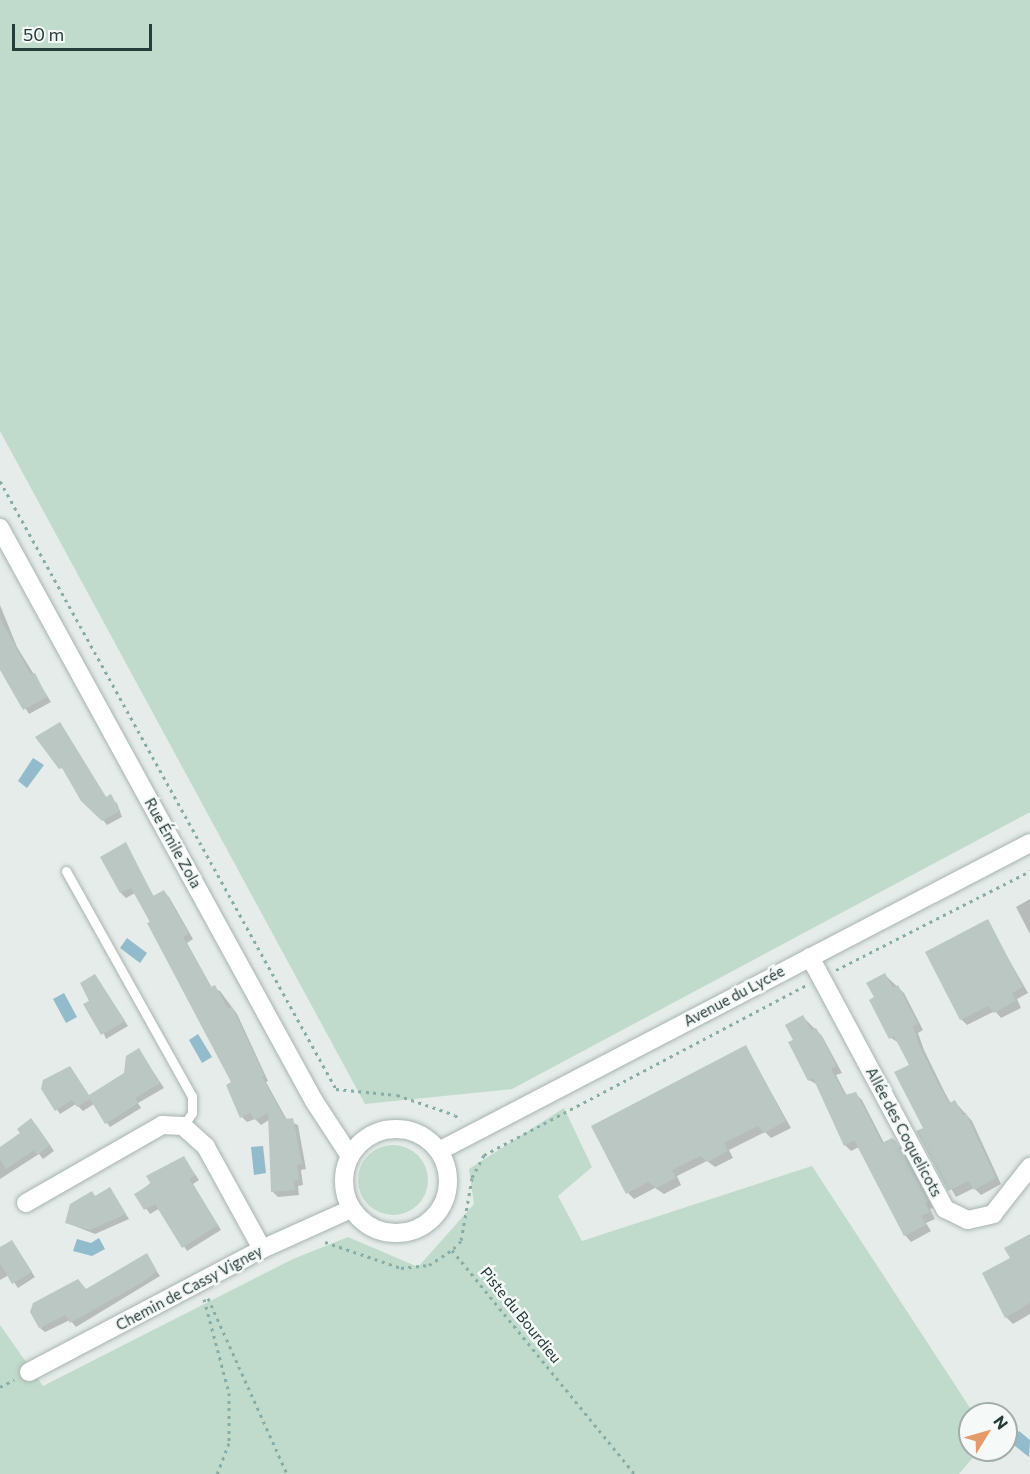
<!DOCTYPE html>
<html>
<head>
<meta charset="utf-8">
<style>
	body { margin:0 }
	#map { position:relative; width:1030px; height:1474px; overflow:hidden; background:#e5ecea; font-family:Commissioner,sans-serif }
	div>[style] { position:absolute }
	.green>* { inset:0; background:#c0dbcb }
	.round { border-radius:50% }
	.water>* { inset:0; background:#92bbcb }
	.shadow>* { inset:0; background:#0003 }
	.building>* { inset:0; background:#bac7c3 }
	.path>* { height:3px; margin-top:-1.5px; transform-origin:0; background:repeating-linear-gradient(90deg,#88ada6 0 3px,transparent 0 7.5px) }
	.roads { filter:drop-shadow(0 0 2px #a8b4b1) drop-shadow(0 0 2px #a8b4b1) }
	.lane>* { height:9px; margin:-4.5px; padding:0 4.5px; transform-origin:4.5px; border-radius:4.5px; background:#fff }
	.street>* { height:18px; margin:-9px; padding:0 9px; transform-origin:9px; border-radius:9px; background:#fff }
	.street>.ring { margin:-9px; padding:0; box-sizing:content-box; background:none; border:18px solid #fff; border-radius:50% }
	span { translate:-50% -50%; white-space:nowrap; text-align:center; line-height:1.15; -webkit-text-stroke:5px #f5f9f8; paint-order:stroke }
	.street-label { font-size:15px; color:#263c39 }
	.north { position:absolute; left:958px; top:1402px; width:60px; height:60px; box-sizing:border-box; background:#f5f9f8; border:2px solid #a2adac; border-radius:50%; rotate:53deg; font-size:16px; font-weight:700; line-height:24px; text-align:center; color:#263c39 }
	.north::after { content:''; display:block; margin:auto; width:21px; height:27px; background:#e49a6b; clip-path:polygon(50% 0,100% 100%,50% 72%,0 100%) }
	.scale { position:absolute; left:12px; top:24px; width:140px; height:27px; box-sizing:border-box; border:3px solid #263c39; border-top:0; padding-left:8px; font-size:18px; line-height:21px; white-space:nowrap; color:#263c39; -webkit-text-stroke:4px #f5f9f8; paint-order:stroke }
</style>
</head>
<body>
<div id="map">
	<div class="green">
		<i style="clip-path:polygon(0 0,1030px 0,1030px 812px,512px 1089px,365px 1104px,0 431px)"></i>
		<i style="clip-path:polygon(564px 1108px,592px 1167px,558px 1196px,582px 1241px,812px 1166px,974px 1414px,970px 1414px,970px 1450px,979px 1450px,959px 1474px,0 1474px,0 1325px,43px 1386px,293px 1259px,348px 1237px,418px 1267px,474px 1204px,469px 1169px)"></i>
		<i class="round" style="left:358px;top:1145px;width:70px;height:70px"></i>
	</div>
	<div class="water">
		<i style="clip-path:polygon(33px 758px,44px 765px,27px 788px,18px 781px)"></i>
		<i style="clip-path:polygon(127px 938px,147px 953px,140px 963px,120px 948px)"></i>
		<i style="clip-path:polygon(64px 993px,77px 1017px,66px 1023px,53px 999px)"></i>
		<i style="clip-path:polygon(198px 1034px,212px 1057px,202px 1063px,189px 1040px)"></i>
		<i style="clip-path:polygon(263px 1146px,266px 1173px,254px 1175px,251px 1147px)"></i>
		<i style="clip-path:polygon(99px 1238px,105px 1249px,92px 1256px,73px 1251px,77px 1239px,91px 1243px)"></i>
		<i style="clip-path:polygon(1019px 1431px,1030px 1440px,1029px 1457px,1010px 1442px)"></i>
	</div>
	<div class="shadow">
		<i style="clip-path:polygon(0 605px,17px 647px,51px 702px,29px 714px,0 668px)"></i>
		<i style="clip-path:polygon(64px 729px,107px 799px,117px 803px,122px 817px,107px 825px,38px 737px)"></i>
		<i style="clip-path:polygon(126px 844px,154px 897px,164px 892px,169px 897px,193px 939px,187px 943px,212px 988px,220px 991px,237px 1014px,268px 1081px,266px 1082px,287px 1120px,298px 1125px,306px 1169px,301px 1170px,303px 1185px,298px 1186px,299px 1195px,278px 1197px,273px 1192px,269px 1120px,261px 1125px,255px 1119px,247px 1122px,242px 1117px,233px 1082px,135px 893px,126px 898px,121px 893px,102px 857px)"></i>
		<i style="clip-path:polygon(1030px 899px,1030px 934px,1016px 907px)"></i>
		<i style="clip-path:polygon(987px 921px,1028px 993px,1017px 999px,1021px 1008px,1001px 1018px,995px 1011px,967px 1025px,961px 1019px)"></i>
		<i style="clip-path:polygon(885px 975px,904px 993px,923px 1030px,918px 1033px,924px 1050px,944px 1091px,951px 1104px,955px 1102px,972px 1121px,1001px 1184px,981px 1195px,974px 1188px,956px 1197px,918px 1132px,925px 1128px,911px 1065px,899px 1043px,891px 1038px,876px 998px)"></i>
		<i style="clip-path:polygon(95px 976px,128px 1026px,106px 1039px,91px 1002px)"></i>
		<i style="clip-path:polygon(803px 1017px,822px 1036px,842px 1073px,836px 1075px,847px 1096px,855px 1093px,862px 1100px,884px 1143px,895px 1142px,902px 1149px,933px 1208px,930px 1209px,935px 1219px,926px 1223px,931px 1231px,911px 1242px,905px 1235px,859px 1147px,851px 1151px,845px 1145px,818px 1085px,809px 1080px,795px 1040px)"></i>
		<i style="clip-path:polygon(746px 1047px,791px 1128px,771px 1138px,765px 1132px,729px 1150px,733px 1158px,715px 1167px,707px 1161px,677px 1176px,681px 1185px,664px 1194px,655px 1188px,634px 1199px,628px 1193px)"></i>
		<i style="clip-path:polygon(139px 1050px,164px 1088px,138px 1103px,141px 1108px,110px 1127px,94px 1104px,83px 1111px,76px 1104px,60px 1114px,43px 1089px,90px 1096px,126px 1074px)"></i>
		<i style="clip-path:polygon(36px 1125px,54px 1151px,43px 1159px,39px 1154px,0 1179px,0 1148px)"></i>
		<i style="clip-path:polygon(184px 1158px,199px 1180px,193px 1184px,221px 1230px,187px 1251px,160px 1208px,150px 1214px,136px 1194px)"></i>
		<i style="clip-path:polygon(110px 1189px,129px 1219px,95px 1234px,67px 1223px,92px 1193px,96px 1197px)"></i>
		<i style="clip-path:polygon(12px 1242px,35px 1277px,18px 1288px,9px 1275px,0 1280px,0 1249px)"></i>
		<i style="clip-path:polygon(1030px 1242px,1030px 1314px,1013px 1324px,1006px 1317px,1012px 1259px)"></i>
		<i style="clip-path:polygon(146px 1255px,160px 1276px,76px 1327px,70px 1320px,45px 1332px,40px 1328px,86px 1291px)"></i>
	</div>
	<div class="building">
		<i style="clip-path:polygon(0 618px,31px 675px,35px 673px,47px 697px,23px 710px,0 670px)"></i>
		<i style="clip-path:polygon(60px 722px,106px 797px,111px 794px,120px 811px,102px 821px,81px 801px,62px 768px,59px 769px,35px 737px)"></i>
		<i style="clip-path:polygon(126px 842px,153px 896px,164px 890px,189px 934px,183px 937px,211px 987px,215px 985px,228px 1009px,232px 1007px,264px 1075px,262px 1077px,285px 1119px,293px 1118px,302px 1164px,297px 1165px,299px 1180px,294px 1181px,295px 1190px,271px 1192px,268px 1113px,255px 1120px,250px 1113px,240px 1118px,226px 1085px,231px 1082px,147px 923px,150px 922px,131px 888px,120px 893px,100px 857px)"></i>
		<i style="clip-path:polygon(988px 919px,1023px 987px,1012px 993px,1016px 1001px,994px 1013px,988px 1006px,960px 1020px,925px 952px)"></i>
		<i style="clip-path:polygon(885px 973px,893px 988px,898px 985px,918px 1024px,913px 1026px,918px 1043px,938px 1083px,949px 1103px,955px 1100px,963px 1115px,966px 1113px,996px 1178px,974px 1190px,969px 1181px,948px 1191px,916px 1131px,923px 1128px,894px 1072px,909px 1065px,894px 1036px,889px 1039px,869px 1000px,874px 997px,866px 983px)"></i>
		<i style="clip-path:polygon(95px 974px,125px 1021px,101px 1035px,83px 1004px,89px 1001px,80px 983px)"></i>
		<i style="clip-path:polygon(803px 1015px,811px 1030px,816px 1028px,824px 1041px,836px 1066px,831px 1069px,845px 1095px,856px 1092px,882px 1143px,892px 1138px,896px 1141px,928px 1201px,925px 1203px,930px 1212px,921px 1216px,926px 1225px,904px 1236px,854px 1140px,844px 1146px,813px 1078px,808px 1081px,788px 1042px,793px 1040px,785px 1025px)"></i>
		<i style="clip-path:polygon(746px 1045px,786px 1121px,764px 1133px,758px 1126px,724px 1143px,728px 1151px,708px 1162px,700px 1156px,672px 1170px,676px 1178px,656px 1188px,648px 1182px,626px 1194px,591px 1126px)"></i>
		<i style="clip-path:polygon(139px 1048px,160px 1083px,135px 1098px,138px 1103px,105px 1124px,90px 1099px,77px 1107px,72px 1100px,55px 1111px,41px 1089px,43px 1080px,70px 1066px,89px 1095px,124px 1073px,126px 1056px)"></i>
		<i style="clip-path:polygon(31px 1118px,50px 1145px,37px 1155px,34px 1150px,6px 1169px,0 1159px,0 1147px,20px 1133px,17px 1129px)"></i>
		<i style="clip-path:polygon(184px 1156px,195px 1175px,189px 1179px,218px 1225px,182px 1248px,155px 1204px,144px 1210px,134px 1194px,151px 1184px,146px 1176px)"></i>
		<i style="clip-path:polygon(110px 1187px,126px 1214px,90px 1230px,65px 1223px,70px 1204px,92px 1191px,95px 1196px)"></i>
		<i style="clip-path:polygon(1030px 1234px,1030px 1303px,1005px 1318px,982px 1273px,1010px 1258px,1004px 1248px)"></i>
		<i style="clip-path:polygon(12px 1240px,32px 1272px,12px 1284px,0 1263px,0 1247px)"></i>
		<i style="clip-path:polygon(147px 1253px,157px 1271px,143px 1282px,70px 1323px,66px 1315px,39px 1328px,30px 1312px,33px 1303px,78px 1279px,86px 1289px)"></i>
	</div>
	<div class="path">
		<i style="left:0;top:481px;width:695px;rotate:61.07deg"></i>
		<i style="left:336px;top:1089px;width:61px;rotate:5.6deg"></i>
		<i style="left:397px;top:1095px;width:61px;rotate:19deg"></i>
		<i style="left:455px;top:1115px;width:8px;rotate:45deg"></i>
		<i style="left:836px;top:970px;width:218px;rotate:-27deg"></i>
		<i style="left:484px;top:1155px;width:364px;rotate:-27.8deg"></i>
		<i style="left:484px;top:1155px;width:26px;rotate:118deg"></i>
		<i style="left:472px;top:1178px;width:64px;rotate:99.9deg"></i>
		<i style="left:461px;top:1241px;width:13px;rotate:135deg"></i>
		<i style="left:452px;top:1250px;width:289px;rotate:50.8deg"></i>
		<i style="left:325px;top:1242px;width:80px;rotate:18.9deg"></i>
		<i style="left:401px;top:1268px;width:28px;rotate:-6deg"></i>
		<i style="left:429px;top:1265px;width:27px;rotate:-33deg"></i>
		<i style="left:208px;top:1298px;width:193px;rotate:65.8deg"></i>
		<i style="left:204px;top:1299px;width:97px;rotate:75.1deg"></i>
		<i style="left:229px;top:1393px;width:50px;rotate:90deg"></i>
		<i style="left:229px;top:1443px;width:33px;rotate:111deg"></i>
		<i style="left:0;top:1387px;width:16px;rotate:-27deg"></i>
	</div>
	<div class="roads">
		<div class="lane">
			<i style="left:66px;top:871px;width:258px;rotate:60.8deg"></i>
			<i style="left:192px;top:1096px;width:17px;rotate:90deg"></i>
			<i style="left:192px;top:1113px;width:16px;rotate:125deg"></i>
		</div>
		<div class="street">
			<i style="left:0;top:528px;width:653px;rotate:61.28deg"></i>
			<i style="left:314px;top:1101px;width:66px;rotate:56.8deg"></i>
			<i style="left:810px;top:957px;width:286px;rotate:61.8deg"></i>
			<i style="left:945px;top:1209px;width:25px;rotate:26deg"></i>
			<i style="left:968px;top:1220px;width:26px;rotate:-13deg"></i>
			<i style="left:993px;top:1214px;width:60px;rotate:-51.8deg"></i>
			<i class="ring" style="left:344px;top:1129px;width:86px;height:86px"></i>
			<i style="left:439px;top:1151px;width:666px;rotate:-27.53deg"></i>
			<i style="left:26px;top:1203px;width:157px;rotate:-29.8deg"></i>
			<i style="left:162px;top:1125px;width:21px;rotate:3deg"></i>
			<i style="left:183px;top:1126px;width:31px;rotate:42deg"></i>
			<i style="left:206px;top:1147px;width:116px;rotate:61.2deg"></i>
			<i style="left:29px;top:1372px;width:263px;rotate:-27.8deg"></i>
			<i style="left:262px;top:1249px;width:98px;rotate:-24.2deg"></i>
		</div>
	</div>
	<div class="street-label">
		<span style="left:173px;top:843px;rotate:61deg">Rue Émile Zola</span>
		<span style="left:734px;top:996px;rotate:-28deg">Avenue du Lycée</span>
		<span style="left:904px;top:1132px;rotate:62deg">Allée des Coquelicots</span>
		<span style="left:189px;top:1288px;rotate:-28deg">Chemin de Cassy Vigney</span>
		<span style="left:521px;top:1315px;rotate:51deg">Piste du Bourdieu</span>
	</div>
	<div class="north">N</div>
	<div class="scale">50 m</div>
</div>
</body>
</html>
